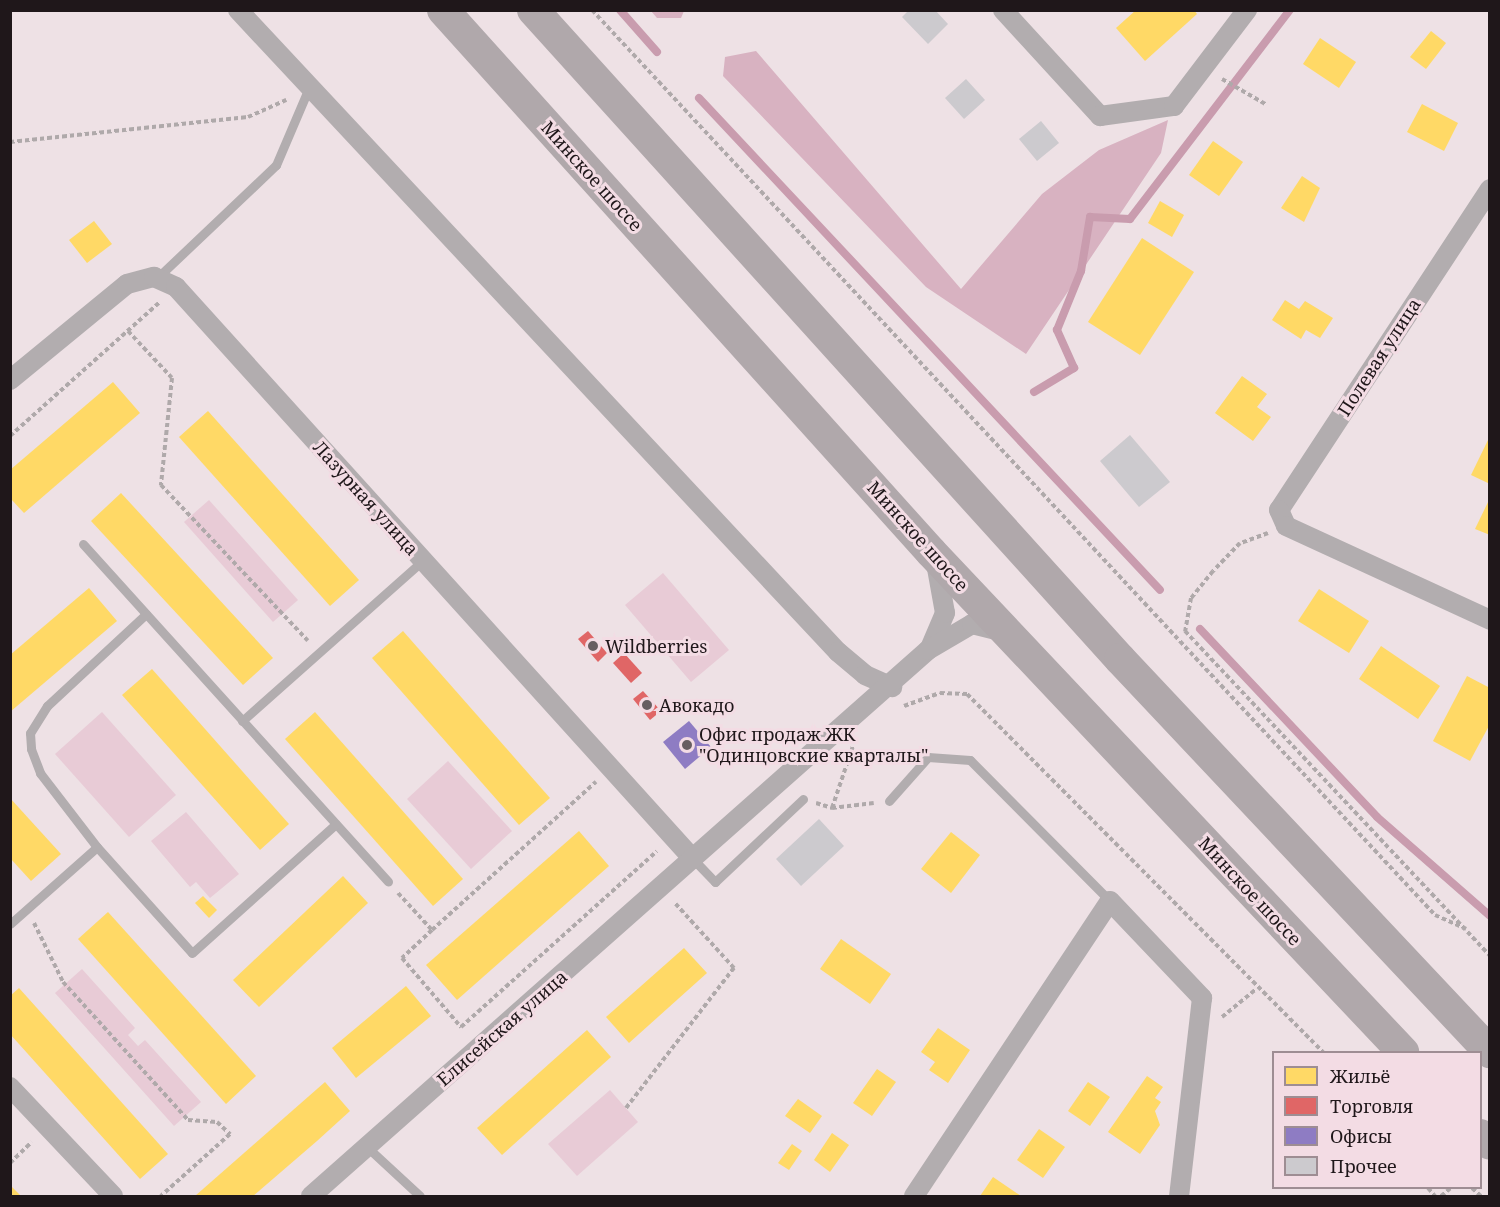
<!DOCTYPE html>
<html>
<head>
<meta charset="utf-8">
<style>
	body { margin:0 }
	#map { position:relative; width:1500px; height:1207px; overflow:hidden; background:#eee1e5; font-family:"Noto Serif",serif }
	div>[style] { position:absolute }
	.green>* { inset:0; background:#e8cbd6 }
	.forest>* { inset:0; background:#d8b2c1 }
	.homes>* { inset:0; background:#ffd966 }
	.shops>* { inset:0; background:#e06666 }
	.offices>* { inset:0; background:#8e7cc3 }
	.stream>* { height:8px; margin:-4px; padding:0 4px; transform-origin:4px; border-radius:4px; background:#c99cae }
	.building>* { inset:0; background:#cccace }
	.path>* { height:4px; margin-top:-2px; transform-origin:0; background:repeating-linear-gradient(90deg,#afa9aa 0 4.5px,transparent 0 7.5px) }
	.service>* { height:9px; margin:-4.5px; padding:0 4.5px; transform-origin:4.5px; border-radius:4.5px; background:#b2adaf }
	.minor>* { height:20px; margin:-10px; padding:0 10px; transform-origin:10px; border-radius:10px; background:#b2adaf }
	.trunk>* { height:32px; margin:-16px; padding:0 16px; transform-origin:16px; border-radius:16px; background:#b0a8ab }
	.dots>* { width:16px; height:16px; translate:-50% -50%; box-sizing:border-box; border:3px solid #f3dce4; border-radius:50% }
	span { translate:-50% -50%; white-space:nowrap; text-align:center; line-height:1.15; -webkit-text-stroke:6px #f3dce4; paint-order:stroke }
	.street-label { font-size:18px; color:#1f171a }
	.poi-label { font-size:18px; color:#1f171a }
	.left { translate:0 -50%; text-align:left }
	.frame { position:absolute; inset:0; border:12px solid #1f171a; pointer-events:none }
	.legend { position:absolute; left:1272px; top:1051px; width:210px; height:138px; box-sizing:border-box; background:#f3dce4; border:2px solid #9e8d93; margin:0; padding:8px 10px; list-style:none; font-size:18px; color:#1f171a }
	.legend li { display:flex; align-items:center; gap:12px; height:30px }
	.legend b { width:30px; border:2px solid #9e8d93 }
</style>
</head>
<body>
<div id="map">
	<div class="green">
		<i style="clip-path:polygon(209px 500px,298px 600px,273px 622px,184px 522px)"></i>
		<i style="clip-path:polygon(663px 573px,729px 650px,691px 682px,625px 605px)"></i>
		<i style="clip-path:polygon(102px 712px,176px 795px,129px 837px,55px 754px)"></i>
		<i style="clip-path:polygon(448px 761px,512px 831px,471px 869px,407px 799px)"></i>
		<i style="clip-path:polygon(186px 812px,239px 874px,210px 898px,196px 882px,190px 887px,151px 841px)"></i>
		<i style="clip-path:polygon(82px 969px,135px 1028px,128px 1035px,138px 1046px,145px 1040px,201px 1102px,174px 1126px,55px 993px)"></i>
		<i style="clip-path:polygon(610px 1090px,638px 1122px,577px 1176px,548px 1144px)"></i>
	</div>
	<div class="forest">
		<i style="clip-path:polygon(651px 11px,684px 11px,681px 18px,657px 18px)"></i>
		<i style="clip-path:polygon(756px 51px,961px 289px,1042px 194px,1099px 150px,1168px 120px,1161px 153px,1026px 354px,926px 287px,723px 76px,725px 57px)"></i>
	</div>
	<div class="homes">
		<i style="clip-path:polygon(1136px 10px,1194px 10px,1197px 14px,1145px 61px,1116px 28px)"></i>
		<i style="clip-path:polygon(1431px 31px,1446px 43px,1426px 69px,1410px 57px)"></i>
		<i style="clip-path:polygon(1320px 38px,1356px 62px,1339px 88px,1303px 64px)"></i>
		<i style="clip-path:polygon(1422px 104px,1458px 123px,1444px 151px,1407px 132px)"></i>
		<i style="clip-path:polygon(1213px 141px,1243px 162px,1219px 196px,1189px 175px)"></i>
		<i style="clip-path:polygon(1302px 176px,1320px 188px,1304px 222px,1281px 208px)"></i>
		<i style="clip-path:polygon(1160px 201px,1184px 215px,1172px 237px,1148px 223px)"></i>
		<i style="clip-path:polygon(94px 221px,112px 244px,87px 263px,69px 240px)"></i>
		<i style="clip-path:polygon(1142px 238px,1194px 272px,1140px 355px,1088px 322px)"></i>
		<i style="clip-path:polygon(1285px 300px,1299px 309px,1305px 301px,1333px 318px,1320px 338px,1306px 330px,1301px 339px,1272px 320px)"></i>
		<i style="clip-path:polygon(1242px 376px,1267px 394px,1257px 407px,1271px 417px,1253px 441px,1215px 413px)"></i>
		<i style="clip-path:polygon(113px 382px,140px 413px,24px 513px,10px 498px,10px 470px)"></i>
		<i style="clip-path:polygon(208px 411px,359px 580px,330px 606px,179px 437px)"></i>
		<i style="clip-path:polygon(1488px 440px,1490px 441px,1490px 484px,1471px 475px)"></i>
		<i style="clip-path:polygon(121px 493px,273px 658px,243px 685px,91px 521px)"></i>
		<i style="clip-path:polygon(1490px 498px,1490px 535px,1475px 529px)"></i>
		<i style="clip-path:polygon(89px 588px,117px 621px,10px 712px,10px 655px)"></i>
		<i style="clip-path:polygon(1319px 589px,1369px 621px,1349px 653px,1298px 621px)"></i>
		<i style="clip-path:polygon(403px 631px,550px 798px,519px 825px,372px 658px)"></i>
		<i style="clip-path:polygon(1381px 646px,1440px 686px,1418px 719px,1359px 679px)"></i>
		<i style="clip-path:polygon(152px 669px,289px 824px,260px 850px,122px 695px)"></i>
		<i style="clip-path:polygon(1467px 676px,1490px 688px,1490px 724px,1470px 761px,1433px 741px)"></i>
		<i style="clip-path:polygon(315px 712px,463px 879px,433px 906px,285px 739px)"></i>
		<i style="clip-path:polygon(10px 798px,61px 854px,31px 881px,10px 858px)"></i>
		<i style="clip-path:polygon(579px 831px,609px 866px,457px 1000px,426px 965px)"></i>
		<i style="clip-path:polygon(951px 832px,980px 855px,951px 893px,921px 869px)"></i>
		<i style="clip-path:polygon(343px 876px,368px 903px,259px 1007px,233px 980px)"></i>
		<i style="clip-path:polygon(203px 896px,217px 910px,209px 918px,195px 903px)"></i>
		<i style="clip-path:polygon(108px 912px,256px 1076px,226px 1104px,78px 939px)"></i>
		<i style="clip-path:polygon(841px 939px,891px 974px,870px 1004px,820px 969px)"></i>
		<i style="clip-path:polygon(684px 948px,707px 973px,629px 1043px,606px 1017px)"></i>
		<i style="clip-path:polygon(406px 986px,431px 1016px,356px 1078px,332px 1048px)"></i>
		<i style="clip-path:polygon(19px 988px,168px 1154px,140px 1179px,10px 1034px,10px 996px)"></i>
		<i style="clip-path:polygon(938px 1028px,970px 1050px,948px 1083px,929px 1070px,935px 1062px,921px 1052px)"></i>
		<i style="clip-path:polygon(587px 1030px,611px 1057px,502px 1155px,477px 1128px)"></i>
		<i style="clip-path:polygon(877px 1069px,896px 1082px,872px 1116px,853px 1103px)"></i>
		<i style="clip-path:polygon(1147px 1076px,1163px 1087px,1155px 1098px,1161px 1102px,1155px 1111px,1160px 1125px,1140px 1154px,1108px 1132px)"></i>
		<i style="clip-path:polygon(325px 1082px,350px 1111px,317px 1141px,253px 1196px,195px 1196px)"></i>
		<i style="clip-path:polygon(1088px 1082px,1110px 1097px,1090px 1126px,1068px 1111px)"></i>
		<i style="clip-path:polygon(798px 1099px,822px 1116px,810px 1133px,785px 1116px)"></i>
		<i style="clip-path:polygon(1039px 1129px,1065px 1147px,1043px 1178px,1017px 1160px)"></i>
		<i style="clip-path:polygon(832px 1133px,849px 1145px,830px 1172px,814px 1160px)"></i>
		<i style="clip-path:polygon(792px 1144px,802px 1151px,789px 1170px,778px 1163px)"></i>
		<i style="clip-path:polygon(993px 1177px,1021px 1196px,980px 1196px)"></i>
		<i style="clip-path:polygon(10px 1185px,21px 1196px,10px 1196px)"></i>
	</div>
	<div class="shops">
		<i style="clip-path:polygon(588px 631px,607px 653px,598px 662px,578px 639px)"></i>
		<i style="clip-path:polygon(624px 653px,642px 673px,631px 683px,613px 663px)"></i>
		<i style="clip-path:polygon(643px 691px,661px 711px,650px 720px,633px 699px)"></i>
	</div>
	<div class="offices">
		<i style="clip-path:polygon(689px 721px,711px 747px,685px 769px,663px 742px)"></i>
	</div>
	<div class="stream">
		<i style="left:620px;top:10px;width:56px;rotate:48.6deg"></i>
		<i style="left:699px;top:98px;width:674px;rotate:46.86deg"></i>
		<i style="left:1034px;top:392px;width:47px;rotate:-31deg"></i>
		<i style="left:1074px;top:368px;width:42px;rotate:-114.1deg"></i>
		<i style="left:1057px;top:330px;width:64px;rotate:-67.9deg"></i>
		<i style="left:1081px;top:271px;width:55px;rotate:-80.5deg"></i>
		<i style="left:1090px;top:217px;width:40px;rotate:2.9deg"></i>
		<i style="left:1130px;top:219px;width:263px;rotate:-52.6deg"></i>
		<i style="left:1200px;top:629px;width:258px;rotate:46.7deg"></i>
		<i style="left:1377px;top:817px;width:150px;rotate:41.2deg"></i>
	</div>
	<div class="building">
		<i style="clip-path:polygon(909px 10px,935px 10px,948px 24px,928px 44px,902px 17px)"></i>
		<i style="clip-path:polygon(966px 79px,985px 100px,964px 119px,945px 98px)"></i>
		<i style="clip-path:polygon(1041px 121px,1059px 143px,1037px 161px,1019px 139px)"></i>
		<i style="clip-path:polygon(1130px 435px,1170px 482px,1139px 507px,1100px 461px)"></i>
		<i style="clip-path:polygon(819px 819px,844px 846px,801px 886px,776px 859px)"></i>
	</div>
	<div class="path">
		<i style="left:592px;top:10px;width:1237px;rotate:47.03deg"></i>
		<i style="left:1435px;top:915px;width:34px;rotate:24deg"></i>
		<i style="left:1222px;top:79px;width:52px;rotate:30deg"></i>
		<i style="left:10px;top:142px;width:239px;rotate:-6deg"></i>
		<i style="left:248px;top:117px;width:42px;rotate:-24.1deg"></i>
		<i style="left:128px;top:331px;width:64px;rotate:46.9deg"></i>
		<i style="left:172px;top:378px;width:108px;rotate:95.9deg"></i>
		<i style="left:161px;top:485px;width:214px;rotate:46.7deg"></i>
		<i style="left:10px;top:436px;width:201px;rotate:-41.8deg"></i>
		<i style="left:1268px;top:533px;width:30px;rotate:160deg"></i>
		<i style="left:1240px;top:543px;width:39px;rotate:134deg"></i>
		<i style="left:1213px;top:571px;width:35px;rotate:129deg"></i>
		<i style="left:1191px;top:598px;width:34px;rotate:100deg"></i>
		<i style="left:1185px;top:631px;width:446px;rotate:46.8deg"></i>
		<i style="left:904px;top:706px;width:38px;rotate:-20deg"></i>
		<i style="left:940px;top:693px;width:27px;rotate:2deg"></i>
		<i style="left:967px;top:694px;width:505px;rotate:45.16deg"></i>
		<i style="left:816px;top:803px;width:17px;rotate:17deg"></i>
		<i style="left:832px;top:808px;width:42px;rotate:-6.8deg"></i>
		<i style="left:832px;top:808px;width:65px;rotate:-71.3deg"></i>
		<i style="left:398px;top:893px;width:50px;rotate:47.4deg"></i>
		<i style="left:432px;top:930px;width:221px;rotate:-42.1deg"></i>
		<i style="left:34px;top:923px;width:66px;rotate:63.8deg"></i>
		<i style="left:63px;top:982px;width:186px;rotate:47.8deg"></i>
		<i style="left:188px;top:1120px;width:29px;rotate:4deg"></i>
		<i style="left:217px;top:1122px;width:18px;rotate:43deg"></i>
		<i style="left:230px;top:1134px;width:93px;rotate:138.1deg"></i>
		<i style="left:432px;top:930px;width:41px;rotate:137deg"></i>
		<i style="left:402px;top:958px;width:91px;rotate:49.5deg"></i>
		<i style="left:461px;top:1027px;width:263px;rotate:-41.9deg"></i>
		<i style="left:1222px;top:1017px;width:43px;rotate:-39.3deg"></i>
		<i style="left:626px;top:1108px;width:177px;rotate:-52.4deg"></i>
		<i style="left:734px;top:968px;width:89px;rotate:-132.3deg"></i>
		<i style="left:10px;top:1163px;width:30px;rotate:-44deg"></i>
		<i style="left:1428px;top:1188px;width:11px;rotate:49deg"></i>
		<i style="left:1472px;top:1188px;width:12px;rotate:42deg"></i>
		<i style="left:1441px;top:1196px;width:13px;rotate:-39deg"></i>
	</div>
	<div class="service">
		<i style="left:157px;top:278px;width:164px;rotate:-43.5deg"></i>
		<i style="left:276px;top:165px;width:82px;rotate:-66.9deg"></i>
		<i style="left:83px;top:544px;width:455px;rotate:47.9deg"></i>
		<i style="left:146px;top:614px;width:135px;rotate:137.1deg"></i>
		<i style="left:47px;top:706px;width:32px;rotate:122deg"></i>
		<i style="left:30px;top:733px;width:16px;rotate:86deg"></i>
		<i style="left:31px;top:749px;width:26px;rotate:69deg"></i>
		<i style="left:40px;top:773px;width:93px;rotate:52.4deg"></i>
		<i style="left:97px;top:847px;width:142px;rotate:48.1deg"></i>
		<i style="left:192px;top:953px;width:193px;rotate:-41.9deg"></i>
		<i style="left:242px;top:721px;width:241px;rotate:-41.6deg"></i>
		<i style="left:889px;top:801px;width:59px;rotate:-48.4deg"></i>
		<i style="left:928px;top:757px;width:42px;rotate:4.1deg"></i>
		<i style="left:970px;top:760px;width:199px;rotate:45.2deg"></i>
		<i style="left:693px;top:859px;width:32px;rotate:46deg"></i>
		<i style="left:715px;top:882px;width:121px;rotate:-43.3deg"></i>
		<i style="left:10px;top:924px;width:116px;rotate:-41.5deg"></i>
		<i style="left:367px;top:1147px;width:72px;rotate:42.8deg"></i>
	</div>
	<div class="minor">
		<i style="left:238px;top:10px;width:879px;rotate:46.94deg"></i>
		<i style="left:838px;top:652px;width:35px;rotate:40deg"></i>
		<i style="left:865px;top:675px;width:30px;rotate:24deg"></i>
		<i style="left:1003px;top:10px;width:144px;rotate:47.5deg"></i>
		<i style="left:1100px;top:116px;width:75px;rotate:-7.7deg"></i>
		<i style="left:1174px;top:106px;width:121px;rotate:-52.8deg"></i>
		<i style="left:1490px;top:189px;width:384px;rotate:123.3deg"></i>
		<i style="left:1279px;top:510px;width:17px;rotate:66deg"></i>
		<i style="left:1286px;top:526px;width:225px;rotate:24.7deg"></i>
		<i style="left:10px;top:380px;width:151px;rotate:-39.4deg"></i>
		<i style="left:127px;top:284px;width:28px;rotate:-15deg"></i>
		<i style="left:154px;top:277px;width:24px;rotate:24deg"></i>
		<i style="left:176px;top:287px;width:771px;rotate:47.89deg"></i>
		<i style="left:931px;top:646px;width:36px;rotate:-67deg"></i>
		<i style="left:945px;top:613px;width:51px;rotate:-100.2deg"></i>
		<i style="left:10px;top:1087px;width:150px;rotate:46.6deg"></i>
		<i style="left:311px;top:1196px;width:824px;rotate:-41.51deg"></i>
		<i style="left:928px;top:650px;width:51px;rotate:-30.6deg"></i>
		<i style="left:972px;top:624px;width:33px;rotate:14deg"></i>
		<i style="left:914px;top:1196px;width:354px;rotate:-56.4deg"></i>
		<i style="left:1110px;top:901px;width:134px;rotate:46.5deg"></i>
		<i style="left:1202px;top:998px;width:199px;rotate:96.6deg"></i>
	</div>
	<div class="trunk">
		<i style="left:443px;top:10px;width:729px;rotate:48deg"></i>
		<i style="left:931px;top:552px;width:688px;rotate:46.65deg"></i>
		<i style="left:533px;top:10px;width:875px;rotate:47.87deg"></i>
		<i style="left:1120px;top:659px;width:540px;rotate:46.73deg"></i>
		<i style="left:1480px;top:1135px;width:13px;rotate:42deg"></i>
	</div>
	<div class="dots">
		<i style="left:593px;top:646px;background:#675e61"></i>
		<i style="left:647px;top:705px;background:#675e61"></i>
		<i style="left:687px;top:745px;background:#675e61"></i>
	</div>
	<div class="street-label">
		<span style="left:592px;top:176px;rotate:48deg">Минское шоссе</span>
		<span style="left:1379px;top:357px;rotate:-57deg">Полевая улица</span>
		<span style="left:366px;top:498px;rotate:48deg">Лазурная улица</span>
		<span style="left:918px;top:536px;rotate:48deg">Минское шоссе</span>
		<span style="left:1250px;top:891px;rotate:47deg">Минское шоссе</span>
		<span style="left:502px;top:1028px;rotate:-41deg">Елисейская улица</span>
	</div>
	<div class="poi-label">
		<span class="left" style="left:605px;top:646px">Wildberries</span>
		<span class="left" style="left:659px;top:705px">Авокадо</span>
		<span class="left" style="left:699px;top:745px">Офис продаж ЖК<br>"Одинцовские кварталы"</span>
	</div>
	<div class="frame"></div>
	<ul class="legend">
	<li><b style="height:16px;background:#ffd966"></b>Жильё</li>
	<li><b style="height:16px;background:#e06666"></b>Торговля</li>
	<li><b style="height:16px;background:#8e7cc3"></b>Офисы</li>
	<li><b style="height:16px;background:#cccace"></b>Прочее</li>
	</ul>
</div>
</body>
</html>
